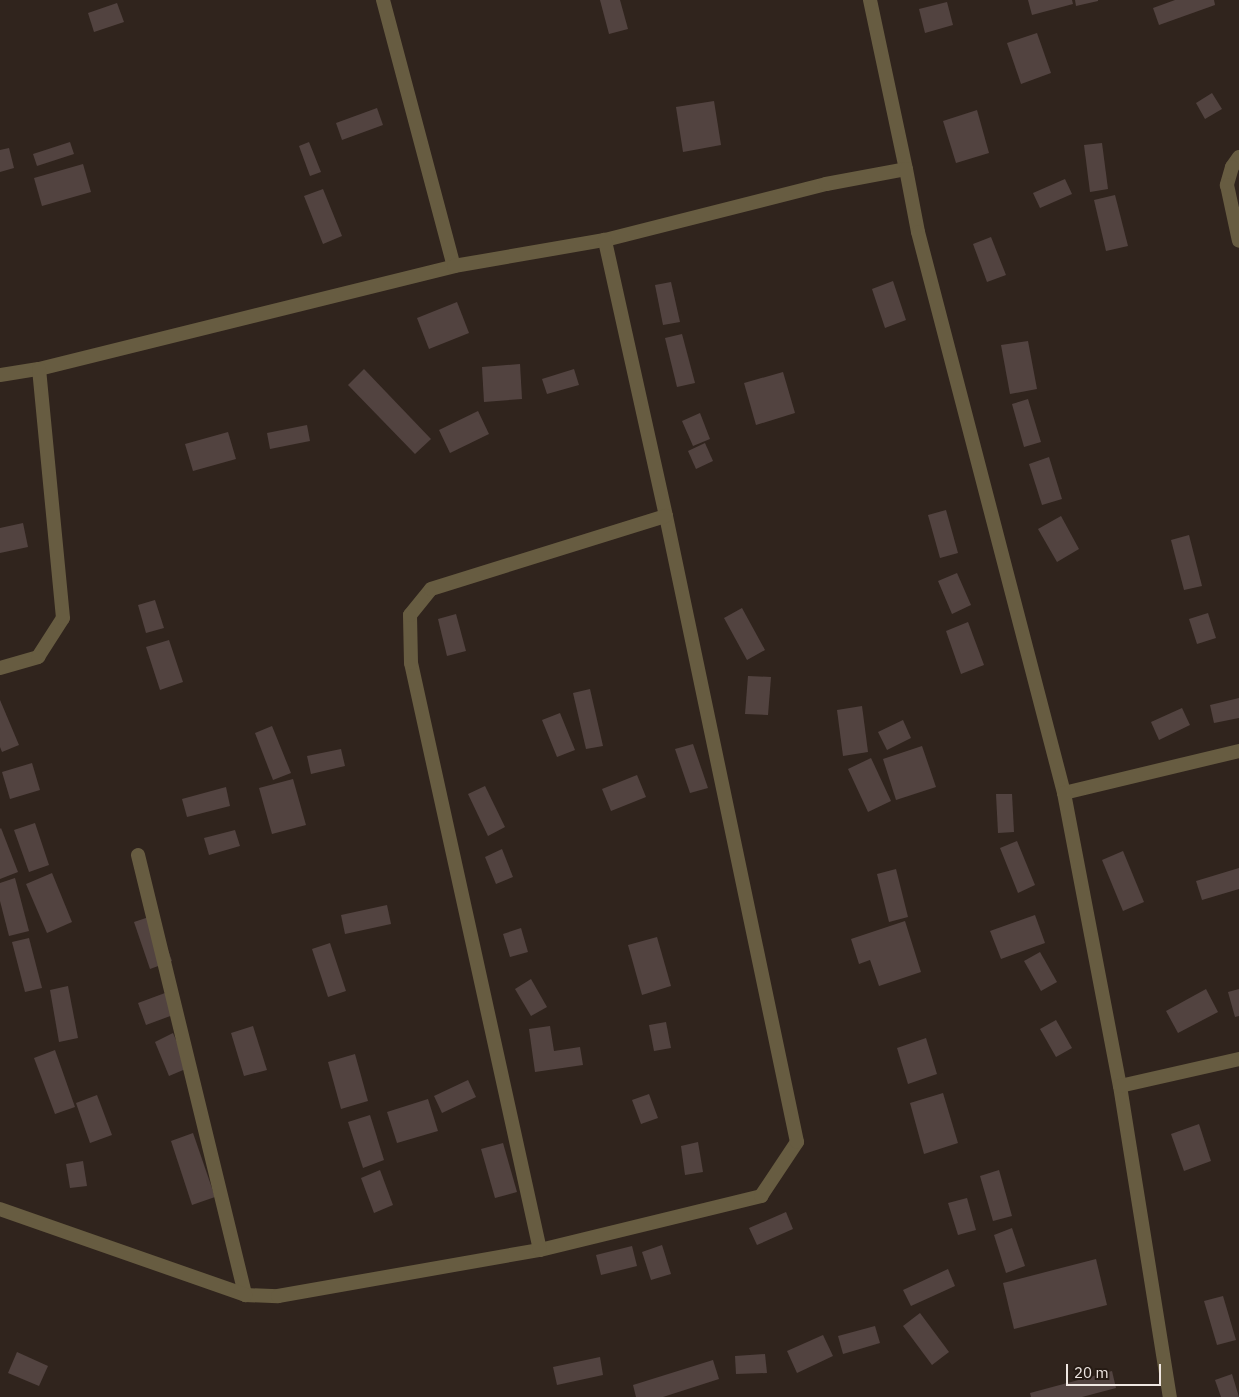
<!DOCTYPE html>
<html>
<head>
<meta charset="utf-8">
<style>
	body { margin:0 }
	#map { position:relative; width:1239px; height:1397px; overflow:hidden; background:#30241d; font-family:"IBM Plex Sans",sans-serif }
	div>[style] { position:absolute }
	.building>* { inset:0; background:#524340 }
	.minor>* { height:14px; margin:-7px; padding:0 7px; transform-origin:7px; border-radius:7px; background:#675c41 }
	span { translate:-50% -50%; white-space:nowrap; text-align:center; line-height:1.15; -webkit-text-stroke:4px #261b14; paint-order:stroke }
	.scale { position:absolute; left:1066px; top:1364px; width:95px; height:22px; box-sizing:border-box; border:2px solid #efe7e2; border-top:0; padding-left:6px; font-size:15px; line-height:18px; white-space:nowrap; color:#efe7e2; -webkit-text-stroke:4px #261b14; paint-order:stroke }
</style>
</head>
<body>
<div id="map">
	<div class="building">
		<i style="clip-path:polygon(600px 0,620px 0,628px 29px,609px 34px)"></i>
		<i style="clip-path:polygon(1028px 0,1072px 0,1073px 4px,1032px 15px)"></i>
		<i style="clip-path:polygon(1075px 0,1098px 0,1098px 1px,1076px 6px)"></i>
		<i style="clip-path:polygon(1175px 0,1214px 0,1215px 5px,1159px 25px,1153px 8px)"></i>
		<i style="clip-path:polygon(947px 2px,953px 25px,925px 33px,919px 9px)"></i>
		<i style="clip-path:polygon(117px 3px,124px 22px,94px 32px,88px 13px)"></i>
		<i style="clip-path:polygon(1037px 33px,1051px 73px,1021px 84px,1007px 43px)"></i>
		<i style="clip-path:polygon(1212px 93px,1222px 109px,1205px 119px,1196px 103px)"></i>
		<i style="clip-path:polygon(714px 101px,721px 145px,683px 152px,676px 107px)"></i>
		<i style="clip-path:polygon(377px 108px,383px 125px,342px 140px,336px 123px)"></i>
		<i style="clip-path:polygon(977px 110px,989px 153px,956px 163px,943px 121px)"></i>
		<i style="clip-path:polygon(70px 142px,74px 154px,37px 166px,33px 154px)"></i>
		<i style="clip-path:polygon(309px 142px,321px 172px,310px 176px,299px 146px)"></i>
		<i style="clip-path:polygon(1102px 143px,1108px 189px,1090px 192px,1084px 145px)"></i>
		<i style="clip-path:polygon(9px 148px,14px 168px,0 172px,0 150px)"></i>
		<i style="clip-path:polygon(83px 164px,91px 192px,42px 206px,34px 178px)"></i>
		<i style="clip-path:polygon(1065px 179px,1072px 194px,1040px 208px,1033px 193px)"></i>
		<i style="clip-path:polygon(323px 189px,342px 236px,323px 244px,304px 196px)"></i>
		<i style="clip-path:polygon(1115px 195px,1128px 246px,1106px 251px,1094px 200px)"></i>
		<i style="clip-path:polygon(991px 237px,1006px 275px,987px 282px,973px 244px)"></i>
		<i style="clip-path:polygon(893px 281px,906px 320px,885px 328px,872px 289px)"></i>
		<i style="clip-path:polygon(671px 282px,680px 322px,663px 325px,655px 285px)"></i>
		<i style="clip-path:polygon(457px 302px,469px 333px,429px 349px,417px 318px)"></i>
		<i style="clip-path:polygon(682px 334px,695px 383px,677px 387px,665px 338px)"></i>
		<i style="clip-path:polygon(1028px 341px,1037px 389px,1010px 394px,1001px 345px)"></i>
		<i style="clip-path:polygon(520px 364px,522px 399px,484px 402px,482px 367px)"></i>
		<i style="clip-path:polygon(364px 369px,431px 439px,415px 454px,348px 385px)"></i>
		<i style="clip-path:polygon(574px 369px,579px 385px,547px 394px,542px 379px)"></i>
		<i style="clip-path:polygon(783px 372px,795px 413px,756px 425px,744px 383px)"></i>
		<i style="clip-path:polygon(1028px 399px,1041px 442px,1024px 447px,1012px 404px)"></i>
		<i style="clip-path:polygon(478px 411px,489px 434px,450px 453px,439px 430px)"></i>
		<i style="clip-path:polygon(700px 413px,710px 439px,693px 446px,682px 421px)"></i>
		<i style="clip-path:polygon(307px 425px,310px 441px,270px 449px,267px 433px)"></i>
		<i style="clip-path:polygon(228px 432px,236px 459px,193px 471px,185px 444px)"></i>
		<i style="clip-path:polygon(705px 443px,713px 461px,696px 469px,688px 451px)"></i>
		<i style="clip-path:polygon(1049px 457px,1062px 499px,1042px 505px,1029px 464px)"></i>
		<i style="clip-path:polygon(946px 510px,958px 553px,940px 558px,928px 515px)"></i>
		<i style="clip-path:polygon(1061px 516px,1079px 549px,1057px 562px,1038px 529px)"></i>
		<i style="clip-path:polygon(23px 523px,28px 547px,0 553px,0 528px)"></i>
		<i style="clip-path:polygon(1189px 535px,1202px 586px,1184px 590px,1171px 540px)"></i>
		<i style="clip-path:polygon(957px 573px,971px 605px,952px 614px,938px 581px)"></i>
		<i style="clip-path:polygon(155px 600px,164px 628px,146px 633px,138px 605px)"></i>
		<i style="clip-path:polygon(742px 608px,765px 650px,747px 660px,724px 618px)"></i>
		<i style="clip-path:polygon(1208px 613px,1216px 638px,1197px 644px,1189px 619px)"></i>
		<i style="clip-path:polygon(456px 614px,466px 651px,447px 656px,438px 619px)"></i>
		<i style="clip-path:polygon(968px 622px,984px 665px,961px 674px,946px 631px)"></i>
		<i style="clip-path:polygon(169px 640px,183px 682px,160px 690px,146px 647px)"></i>
		<i style="clip-path:polygon(748px 676px,771px 677px,768px 715px,745px 714px)"></i>
		<i style="clip-path:polygon(590px 689px,603px 746px,586px 749px,573px 693px)"></i>
		<i style="clip-path:polygon(1239px 698px,1239px 718px,1214px 723px,1210px 705px)"></i>
		<i style="clip-path:polygon(0 700px,19px 745px,2px 752px,0 747px)"></i>
		<i style="clip-path:polygon(862px 706px,868px 752px,843px 756px,837px 710px)"></i>
		<i style="clip-path:polygon(1182px 708px,1190px 725px,1159px 740px,1151px 722px)"></i>
		<i style="clip-path:polygon(560px 713px,575px 750px,557px 757px,542px 720px)"></i>
		<i style="clip-path:polygon(903px 720px,911px 738px,887px 750px,878px 732px)"></i>
		<i style="clip-path:polygon(272px 726px,291px 773px,273px 780px,255px 733px)"></i>
		<i style="clip-path:polygon(693px 744px,708px 788px,690px 793px,675px 749px)"></i>
		<i style="clip-path:polygon(922px 746px,936px 787px,896px 800px,883px 759px)"></i>
		<i style="clip-path:polygon(341px 749px,345px 766px,311px 774px,307px 756px)"></i>
		<i style="clip-path:polygon(871px 758px,891px 801px,868px 812px,848px 769px)"></i>
		<i style="clip-path:polygon(32px 763px,40px 790px,10px 799px,2px 772px)"></i>
		<i style="clip-path:polygon(637px 775px,646px 797px,611px 811px,602px 789px)"></i>
		<i style="clip-path:polygon(293px 779px,306px 825px,272px 834px,259px 788px)"></i>
		<i style="clip-path:polygon(485px 786px,505px 827px,488px 836px,468px 794px)"></i>
		<i style="clip-path:polygon(226px 787px,230px 806px,187px 817px,182px 799px)"></i>
		<i style="clip-path:polygon(996px 794px,1012px 794px,1014px 832px,998px 833px)"></i>
		<i style="clip-path:polygon(35px 823px,49px 865px,29px 872px,14px 830px)"></i>
		<i style="clip-path:polygon(1px 828px,18px 872px,0 879px,0 829px)"></i>
		<i style="clip-path:polygon(235px 830px,240px 846px,209px 855px,204px 838px)"></i>
		<i style="clip-path:polygon(1017px 841px,1035px 885px,1018px 893px,1000px 848px)"></i>
		<i style="clip-path:polygon(502px 849px,513px 877px,496px 884px,485px 857px)"></i>
		<i style="clip-path:polygon(1123px 851px,1144px 902px,1123px 911px,1102px 860px)"></i>
		<i style="clip-path:polygon(1239px 868px,1239px 889px,1202px 900px,1196px 881px)"></i>
		<i style="clip-path:polygon(896px 869px,908px 917px,889px 922px,877px 874px)"></i>
		<i style="clip-path:polygon(52px 873px,72px 922px,47px 933px,26px 884px)"></i>
		<i style="clip-path:polygon(15px 878px,29px 931px,9px 936px,0 901px,0 883px)"></i>
		<i style="clip-path:polygon(387px 905px,391px 924px,345px 934px,341px 915px)"></i>
		<i style="clip-path:polygon(155px 915px,172px 961px,150px 969px,134px 922px)"></i>
		<i style="clip-path:polygon(1035px 915px,1045px 943px,1001px 959px,990px 931px)"></i>
		<i style="clip-path:polygon(905px 921px,921px 972px,879px 986px,870px 960px,859px 964px,851px 939px)"></i>
		<i style="clip-path:polygon(521px 928px,528px 952px,510px 957px,503px 934px)"></i>
		<i style="clip-path:polygon(657px 937px,671px 986px,642px 995px,628px 945px)"></i>
		<i style="clip-path:polygon(29px 938px,42px 988px,25px 992px,12px 942px)"></i>
		<i style="clip-path:polygon(330px 943px,346px 991px,328px 997px,312px 949px)"></i>
		<i style="clip-path:polygon(1040px 952px,1057px 982px,1041px 991px,1024px 961px)"></i>
		<i style="clip-path:polygon(531px 979px,547px 1007px,531px 1016px,515px 989px)"></i>
		<i style="clip-path:polygon(68px 986px,78px 1038px,59px 1042px,50px 990px)"></i>
		<i style="clip-path:polygon(1206px 989px,1218px 1012px,1178px 1033px,1166px 1011px)"></i>
		<i style="clip-path:polygon(1239px 989px,1239px 1016px,1235px 1017px,1228px 992px)"></i>
		<i style="clip-path:polygon(165px 993px,173px 1015px,146px 1025px,138px 1003px)"></i>
		<i style="clip-path:polygon(1056px 1020px,1072px 1048px,1056px 1057px,1040px 1029px)"></i>
		<i style="clip-path:polygon(666px 1022px,671px 1048px,654px 1051px,649px 1025px)"></i>
		<i style="clip-path:polygon(253px 1026px,267px 1070px,244px 1076px,231px 1033px)"></i>
		<i style="clip-path:polygon(550px 1026px,554px 1051px,580px 1047px,583px 1065px,535px 1072px,529px 1029px)"></i>
		<i style="clip-path:polygon(173px 1033px,188px 1068px,169px 1076px,155px 1042px)"></i>
		<i style="clip-path:polygon(926px 1038px,937px 1074px,908px 1084px,897px 1048px)"></i>
		<i style="clip-path:polygon(55px 1050px,75px 1107px,55px 1114px,34px 1058px)"></i>
		<i style="clip-path:polygon(355px 1054px,368px 1101px,341px 1109px,328px 1062px)"></i>
		<i style="clip-path:polygon(468px 1080px,476px 1097px,442px 1113px,434px 1096px)"></i>
		<i style="clip-path:polygon(943px 1093px,958px 1143px,924px 1154px,910px 1103px)"></i>
		<i style="clip-path:polygon(649px 1094px,658px 1118px,641px 1124px,632px 1100px)"></i>
		<i style="clip-path:polygon(97px 1095px,112px 1135px,90px 1143px,76px 1103px)"></i>
		<i style="clip-path:polygon(428px 1099px,438px 1131px,397px 1143px,387px 1112px)"></i>
		<i style="clip-path:polygon(370px 1115px,384px 1160px,363px 1168px,348px 1122px)"></i>
		<i style="clip-path:polygon(1199px 1124px,1211px 1161px,1184px 1171px,1171px 1134px)"></i>
		<i style="clip-path:polygon(193px 1133px,215px 1197px,192px 1205px,171px 1141px)"></i>
		<i style="clip-path:polygon(698px 1142px,703px 1172px,685px 1175px,681px 1146px)"></i>
		<i style="clip-path:polygon(503px 1143px,517px 1192px,495px 1198px,481px 1149px)"></i>
		<i style="clip-path:polygon(83px 1161px,87px 1186px,70px 1188px,66px 1164px)"></i>
		<i style="clip-path:polygon(380px 1170px,393px 1205px,374px 1213px,361px 1178px)"></i>
		<i style="clip-path:polygon(999px 1170px,1012px 1216px,993px 1221px,980px 1176px)"></i>
		<i style="clip-path:polygon(967px 1198px,976px 1230px,958px 1235px,948px 1203px)"></i>
		<i style="clip-path:polygon(786px 1212px,793px 1229px,757px 1245px,749px 1228px)"></i>
		<i style="clip-path:polygon(1012px 1228px,1025px 1266px,1006px 1273px,994px 1235px)"></i>
		<i style="clip-path:polygon(662px 1245px,671px 1274px,651px 1280px,642px 1252px)"></i>
		<i style="clip-path:polygon(632px 1246px,637px 1266px,601px 1275px,596px 1255px)"></i>
		<i style="clip-path:polygon(1096px 1259px,1107px 1305px,1014px 1329px,1003px 1283px)"></i>
		<i style="clip-path:polygon(948px 1269px,955px 1286px,911px 1306px,903px 1290px)"></i>
		<i style="clip-path:polygon(1223px 1296px,1236px 1340px,1217px 1345px,1204px 1301px)"></i>
		<i style="clip-path:polygon(920px 1313px,949px 1352px,932px 1365px,903px 1326px)"></i>
		<i style="clip-path:polygon(875px 1326px,880px 1343px,843px 1354px,838px 1336px)"></i>
		<i style="clip-path:polygon(823px 1335px,833px 1356px,797px 1373px,787px 1351px)"></i>
		<i style="clip-path:polygon(17px 1352px,48px 1366px,39px 1386px,8px 1373px)"></i>
		<i style="clip-path:polygon(765px 1354px,767px 1373px,736px 1374px,735px 1356px)"></i>
		<i style="clip-path:polygon(600px 1357px,603px 1375px,557px 1385px,553px 1367px)"></i>
		<i style="clip-path:polygon(713px 1360px,719px 1379px,663px 1397px,636px 1397px,633px 1385px)"></i>
		<i style="clip-path:polygon(1112px 1371px,1116px 1388px,1082px 1397px,1031px 1397px,1030px 1393px)"></i>
		<i style="clip-path:polygon(1232px 1374px,1239px 1397px,1221px 1397px,1215px 1380px)"></i>
	</div>
	<div class="minor">
		<i style="left:383px;top:0;width:275px;rotate:75.1deg"></i>
		<i style="left:870px;top:0;width:173px;rotate:78deg"></i>
		<i style="left:1239px;top:157px;width:12px;rotate:125deg"></i>
		<i style="left:1232px;top:167px;width:19px;rotate:106deg"></i>
		<i style="left:1227px;top:185px;width:57px;rotate:77.9deg"></i>
		<i style="left:0;top:375px;width:39px;rotate:-9deg"></i>
		<i style="left:39px;top:369px;width:428px;rotate:-13.9deg"></i>
		<i style="left:454px;top:266px;width:153px;rotate:-9.8deg"></i>
		<i style="left:605px;top:240px;width:228px;rotate:-14.2deg"></i>
		<i style="left:826px;top:184px;width:81px;rotate:-10.6deg"></i>
		<i style="left:906px;top:169px;width:64px;rotate:79.2deg"></i>
		<i style="left:918px;top:232px;width:580px;rotate:75.41deg"></i>
		<i style="left:1064px;top:793px;width:180px;rotate:-13.5deg"></i>
		<i style="left:0;top:668px;width:40px;rotate:-16deg"></i>
		<i style="left:38px;top:657px;width:46px;rotate:-57.3deg"></i>
		<i style="left:63px;top:618px;width:250px;rotate:-95.5deg"></i>
		<i style="left:1064px;top:793px;width:298px;rotate:79.2deg"></i>
		<i style="left:1120px;top:1086px;width:315px;rotate:80.9deg"></i>
		<i style="left:138px;top:855px;width:453px;rotate:76.3deg"></i>
		<i style="left:245px;top:1295px;width:33px;rotate:2deg"></i>
		<i style="left:278px;top:1296px;width:266px;rotate:-10deg"></i>
		<i style="left:540px;top:1250px;width:228px;rotate:-13.7deg"></i>
		<i style="left:761px;top:1196px;width:65px;rotate:-56.3deg"></i>
		<i style="left:797px;top:1142px;width:640px;rotate:-101.82deg"></i>
		<i style="left:666px;top:516px;width:283px;rotate:-102.5deg"></i>
		<i style="left:1120px;top:1086px;width:122px;rotate:-12.8deg"></i>
		<i style="left:0;top:1209px;width:260px;rotate:19.3deg"></i>
		<i style="left:540px;top:1250px;width:601px;rotate:-102.39deg"></i>
		<i style="left:411px;top:663px;width:48px;rotate:-91.2deg"></i>
		<i style="left:410px;top:615px;width:33px;rotate:-51deg"></i>
		<i style="left:431px;top:589px;width:246px;rotate:-17.3deg"></i>
	</div>
	<div class="scale">20 m</div>
</div>
</body>
</html>
